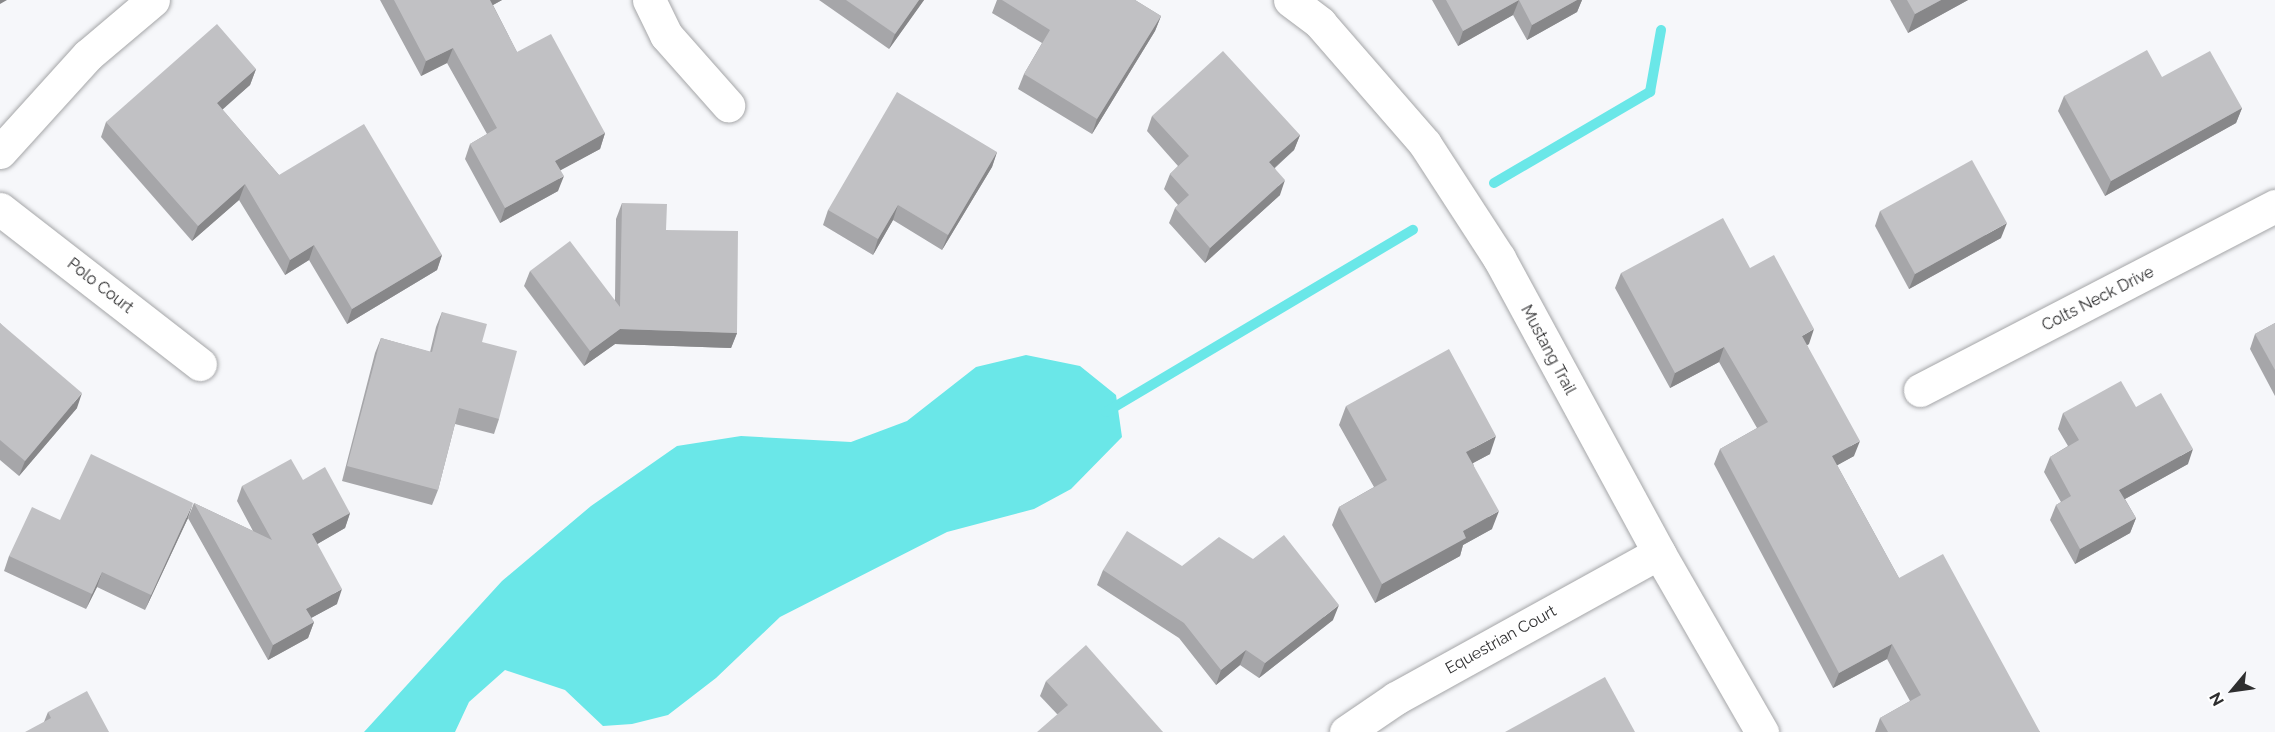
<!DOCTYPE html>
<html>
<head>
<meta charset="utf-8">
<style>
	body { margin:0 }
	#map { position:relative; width:2275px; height:732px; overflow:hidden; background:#f6f7fa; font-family:Raleway,sans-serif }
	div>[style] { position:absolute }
	.water>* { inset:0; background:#6ae7e8 }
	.stream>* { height:10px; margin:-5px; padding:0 5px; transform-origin:5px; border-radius:5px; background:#6ae7e8 }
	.roads { filter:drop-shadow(0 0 2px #a5a6a8) drop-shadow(0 0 2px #a5a6a8) }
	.minor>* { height:33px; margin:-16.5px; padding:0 16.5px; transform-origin:16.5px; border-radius:16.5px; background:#fff }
	.wall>* { inset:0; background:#a6a6a9 }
	.shaded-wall>* { inset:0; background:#878789 }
	.building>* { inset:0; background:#c1c1c4 }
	span { translate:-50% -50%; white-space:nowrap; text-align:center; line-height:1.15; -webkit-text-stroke:6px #fff; paint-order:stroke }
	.street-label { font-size:16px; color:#2e2e2f }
	.north { position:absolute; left:2203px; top:660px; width:60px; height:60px; -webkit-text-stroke:4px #fff; paint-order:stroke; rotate:241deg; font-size:16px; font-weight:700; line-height:24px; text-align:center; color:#2e2e2f }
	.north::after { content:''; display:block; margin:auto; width:21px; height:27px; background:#2e2e2f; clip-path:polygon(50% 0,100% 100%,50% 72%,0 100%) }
</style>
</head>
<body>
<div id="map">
	<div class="water">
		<i style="clip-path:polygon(1026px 355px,1080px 366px,1116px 395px,1122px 437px,1071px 489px,1034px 509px,947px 532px,780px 617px,716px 678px,668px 715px,632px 724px,603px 726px,565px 690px,505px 670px,469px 702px,455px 732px,364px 732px,502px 581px,591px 506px,677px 446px,741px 436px,851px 442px,907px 421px,976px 367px)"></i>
	</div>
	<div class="stream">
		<i style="left:1494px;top:183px;width:181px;rotate:-30.3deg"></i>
		<i style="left:1650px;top:92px;width:63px;rotate:-79.9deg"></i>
		<i style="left:1106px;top:412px;width:357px;rotate:-30.7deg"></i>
	</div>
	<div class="roads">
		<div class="minor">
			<i style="left:649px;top:0;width:39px;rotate:64deg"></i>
			<i style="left:666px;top:35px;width:94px;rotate:48.5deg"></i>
			<i style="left:1290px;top:0;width:38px;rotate:37deg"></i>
			<i style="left:1320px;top:23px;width:160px;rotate:49deg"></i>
			<i style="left:1425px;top:144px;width:136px;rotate:57deg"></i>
			<i style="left:1499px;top:258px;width:336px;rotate:61.5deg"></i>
			<i style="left:1659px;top:553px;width:207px;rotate:60.1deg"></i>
			<i style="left:0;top:152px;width:131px;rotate:-47.8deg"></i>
			<i style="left:88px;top:55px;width:85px;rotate:-40.2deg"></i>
			<i style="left:0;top:209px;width:253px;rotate:37.8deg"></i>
			<i style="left:1920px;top:390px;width:400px;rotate:-27.4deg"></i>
			<i style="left:1346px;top:732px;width:60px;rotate:-34.2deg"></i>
			<i style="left:1396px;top:698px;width:300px;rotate:-28.9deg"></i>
		</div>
	</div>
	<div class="wall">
		<i style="clip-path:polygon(380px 0,502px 0,493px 5px,517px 52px,605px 133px,600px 149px,560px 170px,558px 191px,500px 223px,465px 159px,470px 144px,487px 134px,447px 63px,421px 76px)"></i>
		<i style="clip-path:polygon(819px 0,924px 0,889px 49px)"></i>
		<i style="clip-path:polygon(997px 0,1135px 0,1161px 16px,1155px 31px,1092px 134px,1018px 89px,1024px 74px,1042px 43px,992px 13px)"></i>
		<i style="clip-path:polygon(1432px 0,1582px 0,1577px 12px,1527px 40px,1513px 15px,1458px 46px)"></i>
		<i style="clip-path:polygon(1890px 0,1968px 0,1908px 33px)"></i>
		<i style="clip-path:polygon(256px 69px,250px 85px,222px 109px,279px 175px,442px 255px,437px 270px,347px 324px,309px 260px,285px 275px,239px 200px,192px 241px,101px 137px,106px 122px)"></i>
		<i style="clip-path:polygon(2162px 77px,2242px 108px,2236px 123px,2105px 196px,2058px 111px,2064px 96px)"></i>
		<i style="clip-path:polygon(1152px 116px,1300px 135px,1294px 150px,1275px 168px,1280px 195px,1205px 263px,1169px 223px,1175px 208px,1178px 205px,1164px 189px,1170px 174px,1178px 166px,1147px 131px)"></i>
		<i style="clip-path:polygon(997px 152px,992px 167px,942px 250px,893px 220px,873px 255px,823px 225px,828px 210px)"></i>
		<i style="clip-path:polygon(622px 203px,666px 230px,737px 333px,731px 348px,615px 344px,584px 366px,524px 286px,530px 271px,615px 300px,616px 219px)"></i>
		<i style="clip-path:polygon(1880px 211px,2001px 238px,1909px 289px,1875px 226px)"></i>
		<i style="clip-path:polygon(1750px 268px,1809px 344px,1807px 345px,1854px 456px,1837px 465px,1899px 578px,2040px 732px,1875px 732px,1880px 718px,1910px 701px,1887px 659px,1833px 688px,1714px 464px,1720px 449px,1757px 428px,1719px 362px,1670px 388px,1615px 288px,1621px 273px)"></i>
		<i style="clip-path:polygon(442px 312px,482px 342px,499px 419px,494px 434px,455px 424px,438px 490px,432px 505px,342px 481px,375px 353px,381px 338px,430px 352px,436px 327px)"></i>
		<i style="clip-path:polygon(0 323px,77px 408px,19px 476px,0 460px)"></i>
		<i style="clip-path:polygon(2275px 323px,2275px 396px,2250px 349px,2255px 334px)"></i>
		<i style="clip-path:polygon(1346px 406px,1490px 454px,1473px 463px,1492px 529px,1463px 545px,1460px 556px,1375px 603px,1332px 525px,1339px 507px,1374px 487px,1339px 425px)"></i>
		<i style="clip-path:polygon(2136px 407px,2188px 464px,2125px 499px,2136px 518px,2130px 533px,2075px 564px,2050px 520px,2056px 505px,2061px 502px,2044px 472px,2050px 457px,2068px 446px,2058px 429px,2063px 413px)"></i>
		<i style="clip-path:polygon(303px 480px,350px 513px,345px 528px,317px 544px,337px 604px,311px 618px,314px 622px,308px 638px,268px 660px,188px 518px,194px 503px,253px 531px,237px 501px,242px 486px)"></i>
		<i style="clip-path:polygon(188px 518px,145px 610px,97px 587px,86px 609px,4px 571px,9px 556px,60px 520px)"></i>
		<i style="clip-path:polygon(1182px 566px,1333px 620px,1259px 678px,1240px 665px,1216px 685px,1179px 638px,1097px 585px,1103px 570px)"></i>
		<i style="clip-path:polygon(1046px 681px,1163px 732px,1057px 714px,1040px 696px)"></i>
		<i style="clip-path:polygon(48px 712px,109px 732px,44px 722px)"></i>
	</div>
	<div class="shaded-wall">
		<i style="clip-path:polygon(0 0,7px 0,0 4px)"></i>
		<i style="clip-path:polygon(486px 0,502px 0,482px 11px)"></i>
		<i style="clip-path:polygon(919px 0,924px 0,889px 49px,895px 34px)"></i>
		<i style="clip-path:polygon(1519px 0,1513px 15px,1458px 46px,1463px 31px)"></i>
		<i style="clip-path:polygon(1577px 0,1582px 0,1577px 12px,1527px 40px,1532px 25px)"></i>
		<i style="clip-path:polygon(1941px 0,1968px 0,1908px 33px,1915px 14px)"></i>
		<i style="clip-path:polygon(1161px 16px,1155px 31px,1092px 134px,1097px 119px)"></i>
		<i style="clip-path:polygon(453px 48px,447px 63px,421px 76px,426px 61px)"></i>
		<i style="clip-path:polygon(256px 69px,250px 85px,212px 119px,217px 103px)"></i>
		<i style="clip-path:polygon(2242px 108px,2236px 123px,2105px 196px,2111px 181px)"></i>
		<i style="clip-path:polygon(605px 133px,600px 149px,550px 176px,555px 161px)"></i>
		<i style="clip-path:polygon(1300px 135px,1294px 150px,1264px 177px,1269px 162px)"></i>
		<i style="clip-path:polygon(997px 152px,992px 167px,942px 250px,948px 235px)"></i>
		<i style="clip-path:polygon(564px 176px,558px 191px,500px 223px,505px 208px)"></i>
		<i style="clip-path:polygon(1285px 180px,1280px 195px,1205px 263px,1210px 248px)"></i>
		<i style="clip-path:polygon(245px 184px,239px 200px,192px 241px,198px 226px)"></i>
		<i style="clip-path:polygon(898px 205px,893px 220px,873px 255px,878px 239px)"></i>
		<i style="clip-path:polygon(2007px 223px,2001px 238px,1909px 289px,1915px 274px)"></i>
		<i style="clip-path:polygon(314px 245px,309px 260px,285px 275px,290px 260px)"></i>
		<i style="clip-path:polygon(442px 255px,437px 270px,347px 324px,352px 309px)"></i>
		<i style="clip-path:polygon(620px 329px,737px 333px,731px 348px,615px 344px,584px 366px,590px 351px)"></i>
		<i style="clip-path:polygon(1814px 329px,1809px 344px,1796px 351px,1802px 336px)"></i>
		<i style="clip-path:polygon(1724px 347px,1719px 362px,1670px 388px,1675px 373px)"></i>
		<i style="clip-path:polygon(82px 393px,77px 408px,19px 476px,25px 461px)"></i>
		<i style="clip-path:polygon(1496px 436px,1490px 454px,1460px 470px,1466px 452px)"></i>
		<i style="clip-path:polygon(1860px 441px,1854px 456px,1827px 471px,1832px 456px)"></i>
		<i style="clip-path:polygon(2193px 449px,2188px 464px,2114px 505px,2119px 490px)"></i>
		<i style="clip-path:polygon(193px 503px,188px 518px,145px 610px,151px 595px)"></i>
		<i style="clip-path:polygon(1499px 511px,1492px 529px,1463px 545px,1460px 556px,1375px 603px,1382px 584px,1463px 531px)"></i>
		<i style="clip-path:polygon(350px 513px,345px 528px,307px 550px,312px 534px)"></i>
		<i style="clip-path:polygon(2136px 518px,2130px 533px,2075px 564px,2080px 549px)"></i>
		<i style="clip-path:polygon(102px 572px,97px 587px,86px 609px,92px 594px)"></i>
		<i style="clip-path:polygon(342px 589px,337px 604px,300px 624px,306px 609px)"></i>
		<i style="clip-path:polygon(1339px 605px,1333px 620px,1259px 678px,1265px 663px)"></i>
		<i style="clip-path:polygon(314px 622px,308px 638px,268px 660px,273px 645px)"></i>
		<i style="clip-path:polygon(1892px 644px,1887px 659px,1833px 688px,1839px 673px)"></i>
		<i style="clip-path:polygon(1246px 650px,1240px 665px,1216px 685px,1221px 670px)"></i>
	</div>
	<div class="building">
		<i style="clip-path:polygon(394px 0,490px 0,517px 52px,551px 34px,605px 133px,555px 161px,564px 176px,505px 208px,470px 144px,497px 128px,453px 48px,426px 61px)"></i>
		<i style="clip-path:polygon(846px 0,919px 0,895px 34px)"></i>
		<i style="clip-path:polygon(1002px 0,1135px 0,1161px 16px,1097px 119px,1024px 74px,1050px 30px)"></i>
		<i style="clip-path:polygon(1446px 0,1577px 0,1532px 25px,1519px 0,1463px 31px)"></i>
		<i style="clip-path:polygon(1907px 0,1941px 0,1915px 14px)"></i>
		<i style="clip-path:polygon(217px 24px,256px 69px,217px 103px,279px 175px,364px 124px,442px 255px,352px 309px,314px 245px,290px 260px,245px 184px,198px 226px,106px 122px)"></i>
		<i style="clip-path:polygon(2147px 50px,2162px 77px,2210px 51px,2242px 108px,2111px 181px,2064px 96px)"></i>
		<i style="clip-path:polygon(1223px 51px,1300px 135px,1269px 162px,1285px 180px,1210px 248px,1175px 208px,1189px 195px,1170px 174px,1189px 156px,1152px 116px)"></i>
		<i style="clip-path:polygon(897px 92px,997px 152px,948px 235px,898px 205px,878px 239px,828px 210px)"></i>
		<i style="clip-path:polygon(1972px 160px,2007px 223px,1915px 274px,1880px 211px)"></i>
		<i style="clip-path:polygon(622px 203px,667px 204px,666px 230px,738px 231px,737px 333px,620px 329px,590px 351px,530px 271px,570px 241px,620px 307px)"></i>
		<i style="clip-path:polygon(1723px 218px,1750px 268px,1774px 255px,1814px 329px,1802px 336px,1860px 441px,1832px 456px,1899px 578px,1943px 554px,2040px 732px,1888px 732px,1880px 718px,1921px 695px,1892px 644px,1839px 673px,1720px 449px,1768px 422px,1724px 347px,1675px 373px,1621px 273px)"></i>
		<i style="clip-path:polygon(442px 312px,487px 324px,482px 342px,517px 351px,499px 419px,459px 408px,438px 490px,347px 466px,381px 338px,432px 352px)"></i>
		<i style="clip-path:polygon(0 323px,82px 393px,25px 461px,0 440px)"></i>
		<i style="clip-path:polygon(2275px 323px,2275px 370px,2255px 334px)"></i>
		<i style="clip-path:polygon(1449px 349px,1496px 436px,1466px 452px,1499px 511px,1463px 531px,1466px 538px,1382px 584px,1339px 507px,1387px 480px,1346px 406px)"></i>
		<i style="clip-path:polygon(2121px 381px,2136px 407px,2161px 393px,2193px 449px,2119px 490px,2136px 518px,2080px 549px,2056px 505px,2071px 496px,2050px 457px,2079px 440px,2063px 413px)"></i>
		<i style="clip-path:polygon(91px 454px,193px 503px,151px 595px,102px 572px,92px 594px,9px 556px,32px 507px,60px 520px)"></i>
		<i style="clip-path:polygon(291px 459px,303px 480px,325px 467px,350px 513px,312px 534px,342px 589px,306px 609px,314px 622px,273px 645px,194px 503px,272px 540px,242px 486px)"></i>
		<i style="clip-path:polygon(1127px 531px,1182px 566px,1219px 537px,1253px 559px,1284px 535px,1339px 605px,1265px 663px,1246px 650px,1221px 670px,1184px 623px,1103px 570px)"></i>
		<i style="clip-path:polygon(1086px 645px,1163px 732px,1037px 732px,1068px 705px,1046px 681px)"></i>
		<i style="clip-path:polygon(1605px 677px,1635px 732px,1505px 732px)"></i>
		<i style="clip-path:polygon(87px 691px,109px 732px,25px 732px,51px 718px,48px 712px)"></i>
	</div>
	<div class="street-label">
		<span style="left:100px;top:286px;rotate:38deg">Polo Court</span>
		<span style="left:2098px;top:299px;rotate:-27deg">Colts Neck Drive</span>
		<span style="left:1548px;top:350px;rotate:62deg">Mustang Trail</span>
		<span style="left:1501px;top:640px;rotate:-29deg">Equestrian Court</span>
	</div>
	<div class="north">N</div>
</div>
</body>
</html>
